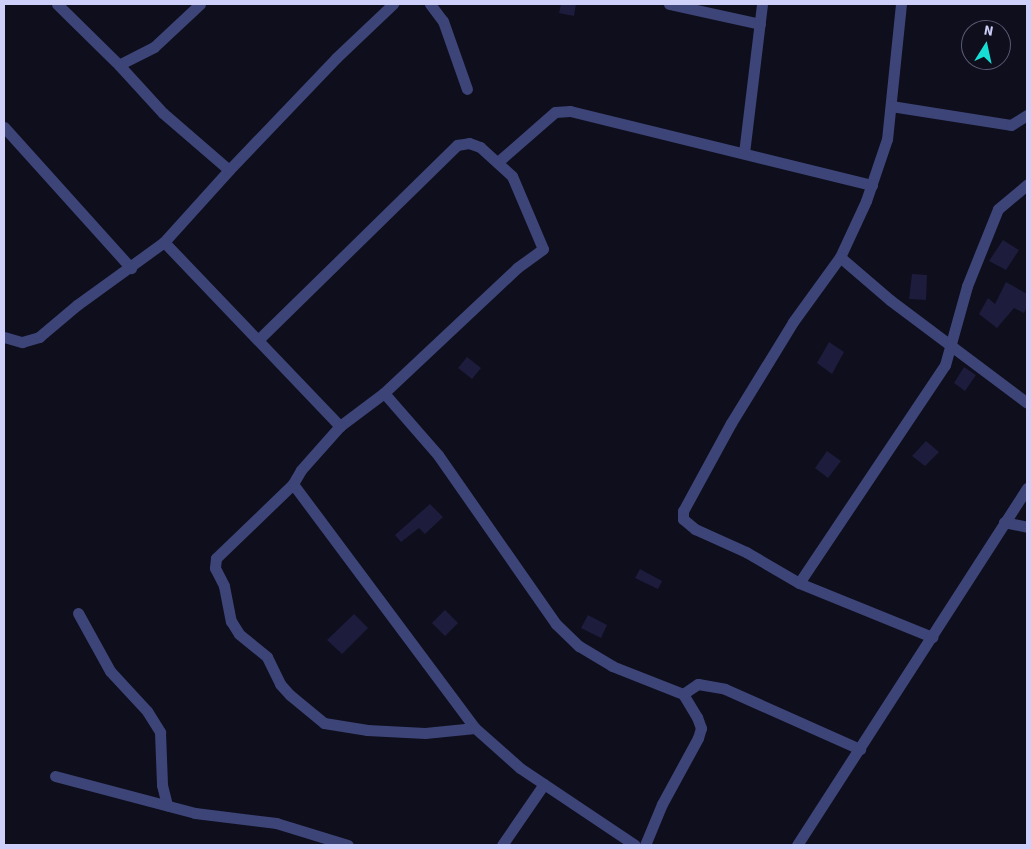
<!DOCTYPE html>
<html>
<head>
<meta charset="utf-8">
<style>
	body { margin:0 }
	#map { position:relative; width:1031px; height:849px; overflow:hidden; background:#0e0e1d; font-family:"Source Sans 3",sans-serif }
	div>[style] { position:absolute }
	.building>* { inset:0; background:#1d1c3c }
	.minor>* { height:11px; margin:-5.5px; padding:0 5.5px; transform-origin:5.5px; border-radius:5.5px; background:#3d4477 }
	span { translate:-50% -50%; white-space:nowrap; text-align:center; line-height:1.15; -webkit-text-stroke:4px #0e0e1d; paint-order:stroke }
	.frame { position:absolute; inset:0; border:5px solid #cfd0fa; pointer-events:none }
	.north { position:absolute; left:961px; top:20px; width:50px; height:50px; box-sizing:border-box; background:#0e0e1d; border:1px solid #5b5c75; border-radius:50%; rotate:10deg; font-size:14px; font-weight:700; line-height:20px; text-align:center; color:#cfd0fa }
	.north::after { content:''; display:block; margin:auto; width:18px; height:22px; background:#16ded4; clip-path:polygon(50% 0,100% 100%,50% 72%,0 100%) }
</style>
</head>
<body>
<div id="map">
	<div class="building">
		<i style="clip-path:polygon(561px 4px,576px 4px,574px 16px,559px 13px)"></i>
		<i style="clip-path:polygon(1003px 240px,1019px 250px,1006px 270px,989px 261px)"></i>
		<i style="clip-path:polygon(912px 274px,927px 275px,926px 300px,909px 299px)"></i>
		<i style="clip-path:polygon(1006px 282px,1027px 294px,1027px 306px,1024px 313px,1014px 308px,997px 328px,979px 314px,988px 298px,995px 304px)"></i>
		<i style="clip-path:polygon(829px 342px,844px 352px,832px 374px,817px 363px)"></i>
		<i style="clip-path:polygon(467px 357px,481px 368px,472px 379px,458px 368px)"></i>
		<i style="clip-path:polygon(964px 367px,976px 375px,965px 391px,954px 383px)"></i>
		<i style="clip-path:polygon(926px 441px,939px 452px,925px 466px,912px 456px)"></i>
		<i style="clip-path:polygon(827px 451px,841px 461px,828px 478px,815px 468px)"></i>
		<i style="clip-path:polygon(430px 504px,443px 517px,425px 534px,419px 528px,401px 542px,395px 535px)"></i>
		<i style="clip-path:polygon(640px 569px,662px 581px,658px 589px,635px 578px)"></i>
		<i style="clip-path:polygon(445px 610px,458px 623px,445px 636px,432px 623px)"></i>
		<i style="clip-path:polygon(354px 614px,368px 628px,342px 654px,327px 640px)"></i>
		<i style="clip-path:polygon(588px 615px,607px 625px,601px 638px,581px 628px)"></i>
	</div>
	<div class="minor">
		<i style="left:57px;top:4px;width:87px;rotate:44.5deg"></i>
		<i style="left:200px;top:4px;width:63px;rotate:136.9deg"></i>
		<i style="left:154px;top:47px;width:39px;rotate:153deg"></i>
		<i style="left:119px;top:65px;width:65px;rotate:47.5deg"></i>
		<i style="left:163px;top:113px;width:87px;rotate:40.8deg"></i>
		<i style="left:229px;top:170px;width:97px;rotate:132.1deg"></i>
		<i style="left:164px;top:242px;width:255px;rotate:46.3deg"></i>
		<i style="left:340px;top:426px;width:55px;rotate:-36.9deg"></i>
		<i style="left:430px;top:4px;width:21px;rotate:53deg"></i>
		<i style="left:443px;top:21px;width:72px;rotate:70.6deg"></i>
		<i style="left:669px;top:4px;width:93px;rotate:12.4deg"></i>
		<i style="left:901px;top:4px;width:136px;rotate:95.9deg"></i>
		<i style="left:887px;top:139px;width:65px;rotate:108.7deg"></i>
		<i style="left:866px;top:201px;width:62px;rotate:114.9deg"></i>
		<i style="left:840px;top:257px;width:80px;rotate:125.9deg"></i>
		<i style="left:793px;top:322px;width:119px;rotate:121.5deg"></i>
		<i style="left:731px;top:423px;width:100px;rotate:118.6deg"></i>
		<i style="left:683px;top:511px;width:8px;rotate:90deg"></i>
		<i style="left:683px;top:519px;width:16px;rotate:40deg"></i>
		<i style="left:695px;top:529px;width:56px;rotate:24.3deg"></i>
		<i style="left:746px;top:552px;width:61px;rotate:30.3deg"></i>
		<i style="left:799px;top:583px;width:144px;rotate:22.1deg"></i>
		<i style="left:891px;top:106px;width:121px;rotate:9deg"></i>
		<i style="left:1011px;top:125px;width:19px;rotate:-32deg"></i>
		<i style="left:4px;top:127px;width:190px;rotate:48deg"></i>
		<i style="left:744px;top:153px;width:150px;rotate:-83.1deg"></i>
		<i style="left:499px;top:161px;width:74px;rotate:-41.2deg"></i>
		<i style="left:555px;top:112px;width:15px;rotate:-4deg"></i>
		<i style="left:570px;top:111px;width:311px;rotate:13.8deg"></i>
		<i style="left:229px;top:170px;width:155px;rotate:-46.3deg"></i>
		<i style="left:336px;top:58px;width:79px;rotate:-43.5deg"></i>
		<i style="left:840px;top:257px;width:66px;rotate:40.7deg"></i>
		<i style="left:890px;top:300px;width:171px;rotate:36.9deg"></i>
		<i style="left:4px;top:337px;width:19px;rotate:16deg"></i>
		<i style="left:22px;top:342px;width:18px;rotate:-16deg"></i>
		<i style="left:39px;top:337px;width:50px;rotate:-40.1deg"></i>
		<i style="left:77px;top:305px;width:107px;rotate:-35.9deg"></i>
		<i style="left:258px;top:340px;width:279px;rotate:-44.4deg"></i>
		<i style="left:457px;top:145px;width:12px;rotate:-9deg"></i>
		<i style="left:469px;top:143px;width:12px;rotate:20deg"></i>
		<i style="left:480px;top:147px;width:43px;rotate:42.2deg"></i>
		<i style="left:512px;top:176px;width:79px;rotate:67deg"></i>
		<i style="left:543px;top:249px;width:32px;rotate:144deg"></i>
		<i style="left:517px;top:268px;width:183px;rotate:136.8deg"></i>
		<i style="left:384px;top:393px;width:82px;rotate:48.9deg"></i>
		<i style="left:438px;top:455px;width:206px;rotate:55.1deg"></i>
		<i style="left:556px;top:624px;width:32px;rotate:44deg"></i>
		<i style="left:579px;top:646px;width:39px;rotate:31deg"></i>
		<i style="left:612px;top:666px;width:76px;rotate:21.5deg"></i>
		<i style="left:683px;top:694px;width:27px;rotate:59deg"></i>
		<i style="left:697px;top:717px;width:12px;rotate:70deg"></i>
		<i style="left:701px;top:728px;width:10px;rotate:107deg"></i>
		<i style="left:698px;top:738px;width:75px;rotate:118.6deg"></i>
		<i style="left:662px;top:804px;width:44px;rotate:112.5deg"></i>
		<i style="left:340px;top:426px;width:59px;rotate:131.6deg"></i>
		<i style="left:301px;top:470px;width:16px;rotate:120deg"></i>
		<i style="left:293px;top:484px;width:107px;rotate:136.1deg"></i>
		<i style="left:216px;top:558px;width:10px;rotate:96deg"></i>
		<i style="left:215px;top:568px;width:20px;rotate:63deg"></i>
		<i style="left:224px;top:586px;width:36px;rotate:79deg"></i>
		<i style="left:231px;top:621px;width:15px;rotate:58deg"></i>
		<i style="left:239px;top:634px;width:36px;rotate:39deg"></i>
		<i style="left:267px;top:657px;width:30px;rotate:64deg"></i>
		<i style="left:280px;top:684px;width:15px;rotate:48deg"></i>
		<i style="left:290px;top:695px;width:44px;rotate:39.5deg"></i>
		<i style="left:324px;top:723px;width:44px;rotate:9.2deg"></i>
		<i style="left:367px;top:730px;width:58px;rotate:3deg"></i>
		<i style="left:425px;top:733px;width:50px;rotate:-5.7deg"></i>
		<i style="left:293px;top:484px;width:304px;rotate:53.3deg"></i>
		<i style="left:475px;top:728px;width:60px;rotate:41.6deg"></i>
		<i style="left:520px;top:768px;width:138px;rotate:33.8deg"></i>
		<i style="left:1004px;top:522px;width:24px;rotate:12deg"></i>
		<i style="left:799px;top:583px;width:262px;rotate:-56.2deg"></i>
		<i style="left:945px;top:365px;width:82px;rotate:-74.4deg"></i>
		<i style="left:967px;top:286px;width:83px;rotate:-68.1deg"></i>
		<i style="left:998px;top:209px;width:38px;rotate:-40deg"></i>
		<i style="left:78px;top:613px;width:66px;rotate:61.1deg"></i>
		<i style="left:110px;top:671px;width:54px;rotate:47.2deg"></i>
		<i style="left:147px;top:711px;width:25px;rotate:58deg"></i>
		<i style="left:160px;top:732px;width:53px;rotate:87.8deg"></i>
		<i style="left:162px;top:785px;width:21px;rotate:76deg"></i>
		<i style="left:683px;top:694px;width:18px;rotate:-34deg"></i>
		<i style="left:698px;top:684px;width:27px;rotate:10deg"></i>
		<i style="left:725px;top:689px;width:148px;rotate:24deg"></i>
		<i style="left:55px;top:776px;width:145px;rotate:14.8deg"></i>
		<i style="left:195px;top:813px;width:82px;rotate:7deg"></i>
		<i style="left:276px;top:823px;width:75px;rotate:17deg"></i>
		<i style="left:502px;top:845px;width:74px;rotate:-55.5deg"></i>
		<i style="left:797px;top:845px;width:425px;rotate:-57.2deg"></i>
	</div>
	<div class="frame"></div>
	<div class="north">N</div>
</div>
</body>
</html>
